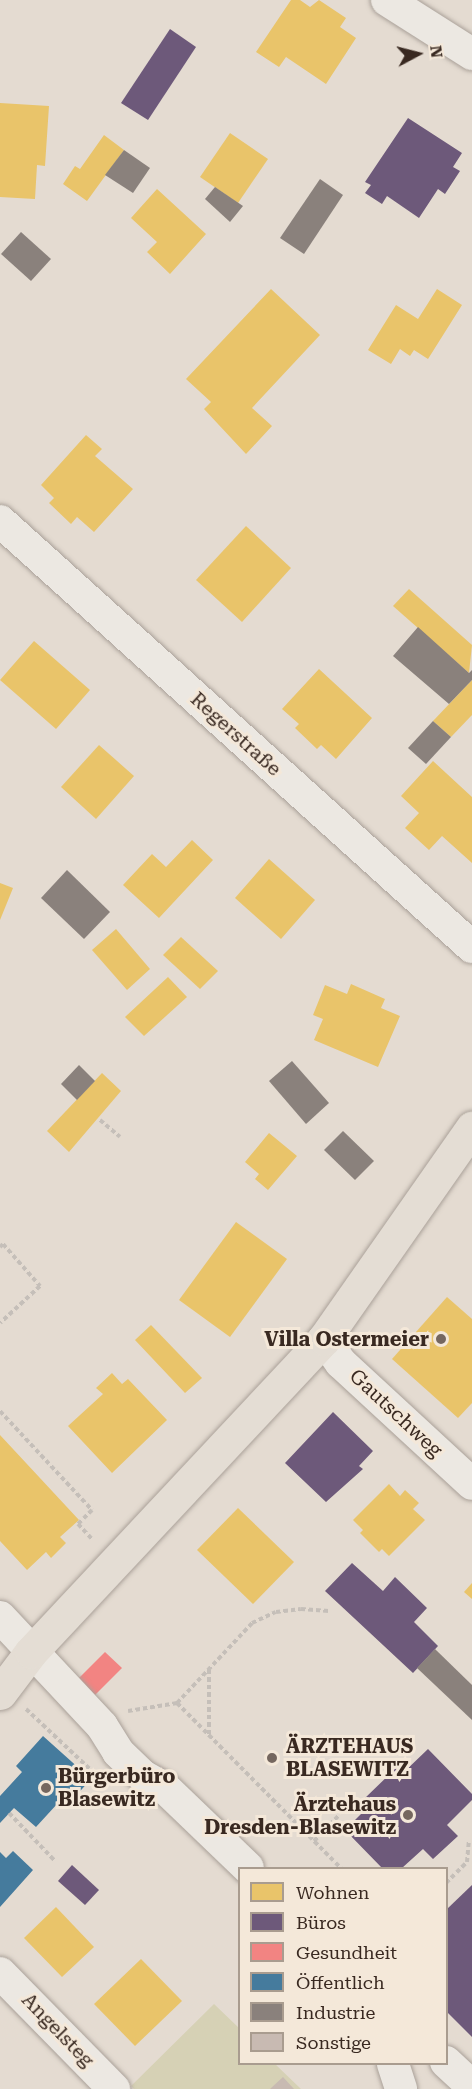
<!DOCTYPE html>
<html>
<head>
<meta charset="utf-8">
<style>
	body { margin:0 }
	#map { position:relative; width:472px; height:2089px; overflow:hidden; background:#e4dbd1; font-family:"Roboto Serif",serif }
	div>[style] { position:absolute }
	.green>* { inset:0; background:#d6d1b5 }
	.homes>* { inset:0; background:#e9c46a }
	.offices>* { inset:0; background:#6d597a }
	.health>* { inset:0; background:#f28482 }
	.public>* { inset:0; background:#457b9d }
	.industry>* { inset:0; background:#8a817c }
	.building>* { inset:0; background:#c8bab2 }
	.path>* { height:4px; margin-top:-2px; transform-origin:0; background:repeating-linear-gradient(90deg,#c5bfb9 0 4.5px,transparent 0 7.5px) }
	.roads { filter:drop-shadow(0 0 2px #aaa199) drop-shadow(0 0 2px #aaa199) }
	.minor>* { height:32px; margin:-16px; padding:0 16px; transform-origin:16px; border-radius:16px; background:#ece8e2 }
	.major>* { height:33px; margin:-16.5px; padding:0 16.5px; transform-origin:16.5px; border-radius:16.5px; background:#e4ddd4 }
	.dots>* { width:16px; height:16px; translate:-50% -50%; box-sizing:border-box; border:3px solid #f4e8d9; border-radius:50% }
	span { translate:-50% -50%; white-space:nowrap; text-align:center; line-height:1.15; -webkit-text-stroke:6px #f4e8d9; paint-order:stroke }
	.street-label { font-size:20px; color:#392921 }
	.poi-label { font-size:20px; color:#392921; font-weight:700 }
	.right { translate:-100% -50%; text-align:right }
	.left { translate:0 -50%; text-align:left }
	.legend { position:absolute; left:238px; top:1867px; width:210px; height:198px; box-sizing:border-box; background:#f4e8d9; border:2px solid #a99c8f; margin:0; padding:8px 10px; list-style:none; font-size:18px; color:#392921 }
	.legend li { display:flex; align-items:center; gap:12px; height:30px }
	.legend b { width:30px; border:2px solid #a99c8f }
	.north { position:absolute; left:388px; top:24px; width:60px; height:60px; -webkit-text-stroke:4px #f4e8d9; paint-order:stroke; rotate:83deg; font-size:16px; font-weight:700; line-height:24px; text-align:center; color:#392921 }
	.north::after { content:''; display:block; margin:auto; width:21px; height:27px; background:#392921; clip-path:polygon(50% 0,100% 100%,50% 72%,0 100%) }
</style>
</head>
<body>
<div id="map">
	<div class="green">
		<i style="clip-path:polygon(214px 2004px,239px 2028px,240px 2064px,275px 2064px,301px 2089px,134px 2089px,131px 2086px)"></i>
	</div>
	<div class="homes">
		<i style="clip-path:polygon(291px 0,300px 0,310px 7px,319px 0,346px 18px,340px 27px,356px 38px,326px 84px,286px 57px,279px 67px,256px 52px)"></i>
		<i style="clip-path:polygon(0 103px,49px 106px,45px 166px,37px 165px,35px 199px,0 197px)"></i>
		<i style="clip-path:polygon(230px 133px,268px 159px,238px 203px,200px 177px)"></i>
		<i style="clip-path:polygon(104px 135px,124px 150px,87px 201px,63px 184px,75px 166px,80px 169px)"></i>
		<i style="clip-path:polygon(157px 189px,206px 234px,170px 274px,147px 252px,157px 242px,131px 218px)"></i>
		<i style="clip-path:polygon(271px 289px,320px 335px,252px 408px,272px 426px,246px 454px,204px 409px,211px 402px,186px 379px)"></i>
		<i style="clip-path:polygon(437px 289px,462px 305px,428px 359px,414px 350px,410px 356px,400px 349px,391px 364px,368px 350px,396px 305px,418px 319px)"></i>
		<i style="clip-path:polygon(86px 435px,102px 449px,95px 456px,133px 489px,94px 532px,77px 517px,71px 524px,49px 503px,54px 498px,41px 485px)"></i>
		<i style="clip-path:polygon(246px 526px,291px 568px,242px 622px,196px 580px)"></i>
		<i style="clip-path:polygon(409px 589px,472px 645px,469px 673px,393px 606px)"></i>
		<i style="clip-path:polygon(34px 641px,90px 690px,56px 729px,0 680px)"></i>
		<i style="clip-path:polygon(319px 669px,372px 718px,336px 759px,321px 745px,317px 749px,295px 728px,299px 724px,282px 709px)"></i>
		<i style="clip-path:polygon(472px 680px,472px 715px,451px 737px,433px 721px)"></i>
		<i style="clip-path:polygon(99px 745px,134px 776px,96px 819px,61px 787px)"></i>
		<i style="clip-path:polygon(433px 761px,472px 797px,472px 863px,442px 836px,429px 850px,405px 828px,419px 813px,401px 796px)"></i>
		<i style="clip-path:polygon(192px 840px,213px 860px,159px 918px,123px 885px,152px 854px,166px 867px)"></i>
		<i style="clip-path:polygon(269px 859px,315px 900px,281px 939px,235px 898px)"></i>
		<i style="clip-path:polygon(0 883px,13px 888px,0 920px)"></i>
		<i style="clip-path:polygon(116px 929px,150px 969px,127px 990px,92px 950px)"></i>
		<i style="clip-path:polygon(181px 937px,218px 971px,200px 989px,163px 955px)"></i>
		<i style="clip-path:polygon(168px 977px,187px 997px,144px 1036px,125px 1017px)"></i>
		<i style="clip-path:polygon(351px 984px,385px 999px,381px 1008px,400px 1016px,378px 1067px,314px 1040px,323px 1019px,313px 1015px,325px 985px,347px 994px)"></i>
		<i style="clip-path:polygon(102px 1073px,121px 1091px,69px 1152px,47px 1131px)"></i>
		<i style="clip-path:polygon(269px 1133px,297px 1156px,268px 1190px,255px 1179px,259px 1174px,245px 1162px)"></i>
		<i style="clip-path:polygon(236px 1222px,287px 1259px,230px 1337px,179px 1300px)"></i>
		<i style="clip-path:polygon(447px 1297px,472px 1319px,472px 1403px,458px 1418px,392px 1359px)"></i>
		<i style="clip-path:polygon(151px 1325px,202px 1378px,185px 1393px,135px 1340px)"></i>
		<i style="clip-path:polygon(112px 1373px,122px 1384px,128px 1379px,167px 1420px,112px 1473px,68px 1426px,103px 1394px,96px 1388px)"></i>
		<i style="clip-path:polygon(0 1435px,79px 1520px,60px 1537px,66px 1543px,51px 1558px,46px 1552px,27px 1570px,0 1541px)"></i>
		<i style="clip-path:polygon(389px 1484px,400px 1496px,405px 1490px,419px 1503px,413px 1509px,425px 1520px,389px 1556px,382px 1549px,379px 1552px,360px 1533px,363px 1530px,353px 1520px)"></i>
		<i style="clip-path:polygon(238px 1508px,294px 1562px,253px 1604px,197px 1550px)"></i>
		<i style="clip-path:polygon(472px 1583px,472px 1599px,464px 1592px)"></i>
		<i style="clip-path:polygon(56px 1907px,94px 1947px,62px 1977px,24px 1938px)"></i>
		<i style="clip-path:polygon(141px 1959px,182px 2001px,135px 2046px,94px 2004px)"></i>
	</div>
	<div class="offices">
		<i style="clip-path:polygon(170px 29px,196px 47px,148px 120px,121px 103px)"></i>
		<i style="clip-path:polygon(408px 118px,462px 153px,453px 167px,460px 171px,445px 194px,438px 189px,419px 218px,387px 196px,382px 204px,365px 193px,371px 185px,365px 182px)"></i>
		<i style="clip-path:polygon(333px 1412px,373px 1451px,359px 1466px,363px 1469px,326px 1502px,285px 1463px)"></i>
		<i style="clip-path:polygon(352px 1563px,383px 1591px,395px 1577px,427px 1608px,414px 1622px,438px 1646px,413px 1673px,325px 1591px)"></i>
		<i style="clip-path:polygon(428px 1749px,472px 1794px,472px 1800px,447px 1825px,458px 1836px,433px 1859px,423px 1849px,402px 1868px,382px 1868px,345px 1830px,369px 1806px,363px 1800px,397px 1767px,403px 1773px)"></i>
		<i style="clip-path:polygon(72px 1865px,99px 1890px,85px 1905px,58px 1881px)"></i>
		<i style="clip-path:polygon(472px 1885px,472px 2037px,446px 2011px,446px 1910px)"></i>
	</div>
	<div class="health">
		<i style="clip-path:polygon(105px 1652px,122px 1668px,95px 1695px,79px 1678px)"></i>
	</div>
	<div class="public">
		<i style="clip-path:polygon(43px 1736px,91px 1779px,64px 1809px,58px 1803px,36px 1827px,14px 1808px,0 1823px,0 1796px,22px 1772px,16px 1766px)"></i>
		<i style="clip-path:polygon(13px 1851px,33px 1870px,0 1907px,0 1852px,6px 1858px)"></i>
	</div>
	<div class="industry">
		<i style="clip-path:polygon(124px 150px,150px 168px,133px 193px,105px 175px)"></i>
		<i style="clip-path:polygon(320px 179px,343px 195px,304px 254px,280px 238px)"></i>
		<i style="clip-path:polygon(215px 187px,243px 206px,230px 222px,205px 199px)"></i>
		<i style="clip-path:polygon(21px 232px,51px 259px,31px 281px,1px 254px)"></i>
		<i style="clip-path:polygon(418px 627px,469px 673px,472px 670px,472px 680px,449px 704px,393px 656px)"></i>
		<i style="clip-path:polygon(433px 721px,451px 737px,426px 764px,408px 748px)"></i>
		<i style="clip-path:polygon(67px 870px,110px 912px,84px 939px,41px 898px)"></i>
		<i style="clip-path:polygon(292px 1061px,329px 1103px,306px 1124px,269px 1081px)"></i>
		<i style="clip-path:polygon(79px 1065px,95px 1081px,77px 1100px,61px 1084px)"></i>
		<i style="clip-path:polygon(343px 1131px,374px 1161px,355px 1180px,324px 1150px)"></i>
		<i style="clip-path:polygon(435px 1649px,472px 1685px,472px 1720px,417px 1668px)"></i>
	</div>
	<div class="building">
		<i style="clip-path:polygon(283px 2077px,294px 2089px,270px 2089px)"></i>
	</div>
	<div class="path">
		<i style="left:100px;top:1120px;width:26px;rotate:40deg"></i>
		<i style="left:0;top:1247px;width:4px;rotate:-45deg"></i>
		<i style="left:3px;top:1244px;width:56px;rotate:48.6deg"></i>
		<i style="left:40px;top:1286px;width:54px;rotate:137.2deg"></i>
		<i style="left:0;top:1411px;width:135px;rotate:47.1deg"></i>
		<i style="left:92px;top:1510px;width:20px;rotate:135deg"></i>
		<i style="left:78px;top:1524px;width:22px;rotate:47deg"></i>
		<i style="left:209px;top:1670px;width:64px;rotate:90deg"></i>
		<i style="left:177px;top:1703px;width:233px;rotate:45.2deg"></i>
		<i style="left:26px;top:1709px;width:89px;rotate:43.2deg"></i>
		<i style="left:128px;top:1711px;width:50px;rotate:-9.3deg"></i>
		<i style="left:177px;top:1703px;width:110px;rotate:-46.8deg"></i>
		<i style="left:252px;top:1623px;width:26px;rotate:-25deg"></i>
		<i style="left:276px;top:1612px;width:25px;rotate:-7deg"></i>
		<i style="left:301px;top:1609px;width:28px;rotate:4deg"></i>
		<i style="left:9px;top:1813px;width:66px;rotate:46.2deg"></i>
		<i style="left:314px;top:1841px;width:35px;rotate:-46deg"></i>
		<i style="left:446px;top:1883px;width:30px;rotate:-45deg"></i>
		<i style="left:467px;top:1862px;width:22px;rotate:-85deg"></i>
	</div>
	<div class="roads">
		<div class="minor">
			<i style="left:387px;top:0;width:101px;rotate:32.4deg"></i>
			<i style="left:0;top:521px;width:636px;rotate:42.07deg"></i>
			<i style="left:324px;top:1339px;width:29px;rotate:55deg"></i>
			<i style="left:341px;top:1363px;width:178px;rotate:42.7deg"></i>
			<i style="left:0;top:1617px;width:149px;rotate:46.9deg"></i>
			<i style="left:102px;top:1726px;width:31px;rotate:58deg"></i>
			<i style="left:118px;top:1752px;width:35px;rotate:44deg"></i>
			<i style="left:143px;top:1776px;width:25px;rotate:29deg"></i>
			<i style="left:165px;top:1788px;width:115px;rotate:43.9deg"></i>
			<i style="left:0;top:1973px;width:163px;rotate:45.5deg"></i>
			<i style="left:446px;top:2062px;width:35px;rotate:43deg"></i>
			<i style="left:393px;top:2064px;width:26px;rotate:72deg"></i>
		</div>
		<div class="major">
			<i style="left:0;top:1693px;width:51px;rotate:-52.9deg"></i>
			<i style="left:31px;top:1652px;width:429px;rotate:-46.9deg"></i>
			<i style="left:324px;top:1339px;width:258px;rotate:-55deg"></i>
		</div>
	</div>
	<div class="dots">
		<i style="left:441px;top:1339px;background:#75675f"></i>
		<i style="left:272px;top:1758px;background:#75675f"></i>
		<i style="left:46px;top:1788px;background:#75675f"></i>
		<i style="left:408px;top:1815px;background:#75675f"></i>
	</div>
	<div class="street-label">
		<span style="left:236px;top:734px;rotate:42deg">Regerstraße</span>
		<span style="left:396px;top:1413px;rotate:43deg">Gautschweg</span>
		<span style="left:58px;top:2030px;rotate:46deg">Angelsteg</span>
	</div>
	<div class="poi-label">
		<span class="right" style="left:429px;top:1339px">Villa Ostermeier</span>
		<span class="left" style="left:286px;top:1758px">ÄRZTEHAUS<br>BLASEWITZ</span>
		<span class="left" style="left:58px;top:1788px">Bürgerbüro<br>Blasewitz</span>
		<span class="right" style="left:396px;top:1816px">Ärztehaus<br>Dresden-Blasewitz</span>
	</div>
	<ul class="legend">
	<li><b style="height:16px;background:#e9c46a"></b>Wohnen</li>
	<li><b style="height:16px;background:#6d597a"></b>Büros</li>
	<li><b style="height:16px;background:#f28482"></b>Gesundheit</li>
	<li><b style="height:16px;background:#457b9d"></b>Öffentlich</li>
	<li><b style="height:16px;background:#8a817c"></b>Industrie</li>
	<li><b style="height:16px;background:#c8bab2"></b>Sonstige</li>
	</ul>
	<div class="north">N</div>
</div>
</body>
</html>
